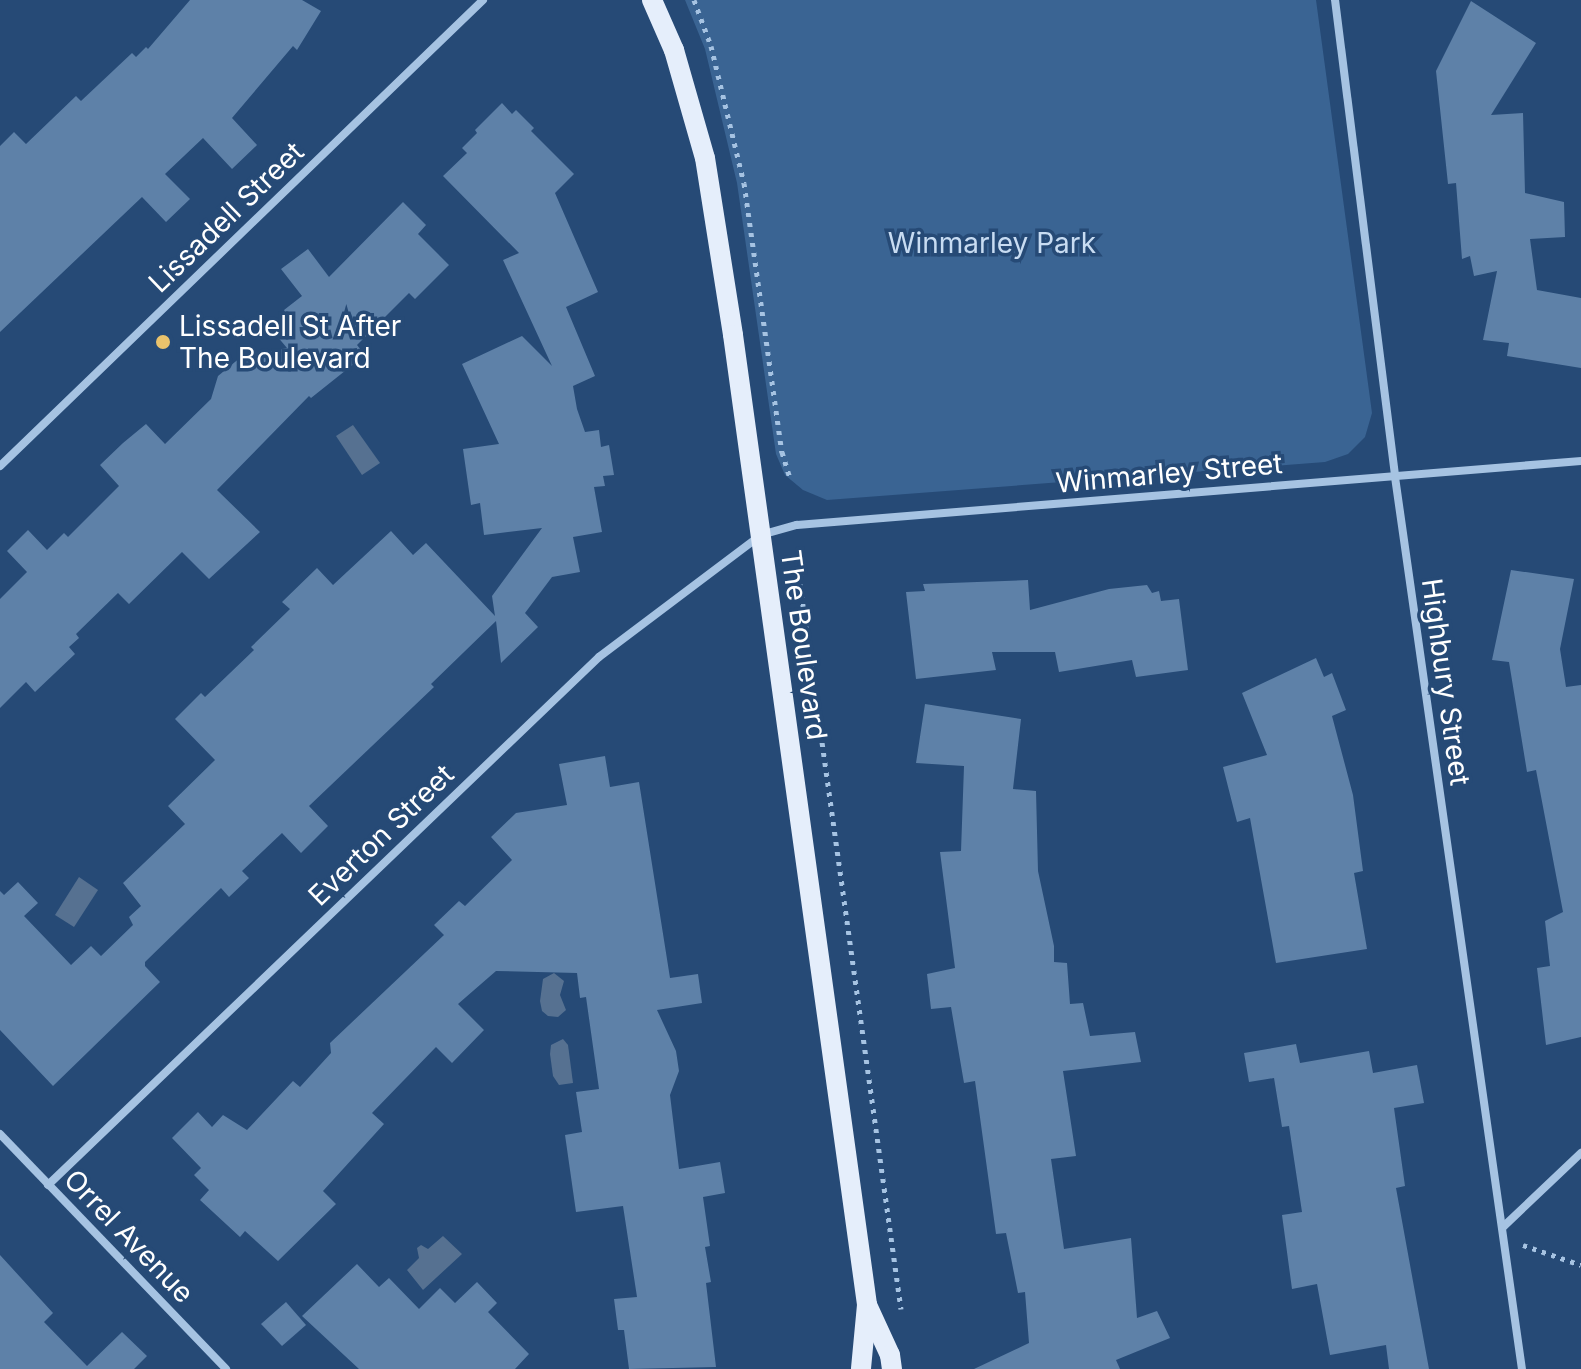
<!DOCTYPE html>
<html>
<head>
<meta charset="utf-8">
<style>
	body { margin:0 }
	#map { position:relative; width:1581px; height:1369px; overflow:hidden; background:#264a76; font-family:Inter,sans-serif }
	div>[style] { position:absolute }
	.green>* { inset:0; background:#3a6493 }
	.water>* { inset:0; background:#567191 }
	.building>* { inset:0; background:#5e81a8 }
	.path>* { height:5px; margin-top:-2.5px; transform-origin:0; background:repeating-linear-gradient(90deg,#a6c3e2 0 4px,transparent 0 10px) }
	.minor>* { height:8px; margin:-4px; padding:0 4px; transform-origin:4px; border-radius:4px; background:#a6c3e2 }
	.primary>* { height:20px; margin:-10px; padding:0 10px; transform-origin:10px; border-radius:10px; background:#e5eefb }
	.dots>* { width:22px; height:22px; translate:-50% -50%; box-sizing:border-box; border:4px solid #264a76; border-radius:50% }
	span { translate:-50% -50%; white-space:nowrap; text-align:center; line-height:1.15; -webkit-text-stroke:7px #264a76; paint-order:stroke }
	.street-label { font-size:28px; color:#fff }
	.park-label { font-size:28px; color:#c8dcf2 }
	.poi-label { font-size:28px; color:#fff }
	.left { translate:0 -50%; text-align:left }
</style>
</head>
<body>
<div id="map">
	<div class="green">
		<i style="clip-path:polygon(685px 0,1316px 0,1372px 413px,1365px 437px,1348px 454px,1325px 462px,827px 500px,803px 490px,785px 475px,776px 454px,737px 183px,705px 49px)"></i>
	</div>
	<div class="water">
		<i style="clip-path:polygon(353px 425px,380px 463px,362px 475px,336px 436px)"></i>
		<i style="clip-path:polygon(79px 877px,98px 890px,74px 927px,55px 915px)"></i>
		<i style="clip-path:polygon(554px 973px,564px 981px,560px 995px,566px 1010px,558px 1017px,548px 1016px,542px 1011px,540px 1001px,543px 979px)"></i>
		<i style="clip-path:polygon(563px 1039px,568px 1045px,573px 1083px,559px 1085px,553px 1076px,550px 1054px,551px 1045px)"></i>
		<i style="clip-path:polygon(443px 1236px,462px 1254px,423px 1290px,407px 1270px,419px 1258px,417px 1248px,421px 1245px,428px 1249px)"></i>
	</div>
	<div class="building">
		<i style="clip-path:polygon(190px 0,302px 0,321px 11px,297px 50px,293px 46px,232px 118px,257px 145px,232px 169px,203px 138px,165px 174px,190px 199px,166px 222px,142px 197px,0 332px,0 146px,14px 132px,26px 144px,76px 96px,81px 101px,132px 53px,136px 57px,146px 47px,148px 49px)"></i>
		<i style="clip-path:polygon(1471px 1px,1536px 43px,1491px 115px,1523px 113px,1525px 193px,1564px 202px,1565px 237px,1530px 239px,1537px 290px,1581px 298px,1581px 368px,1507px 356px,1509px 343px,1483px 340px,1497px 271px,1474px 276px,1470px 256px,1462px 259px,1456px 183px,1448px 184px,1436px 71px)"></i>
		<i style="clip-path:polygon(502px 103px,512px 114px,516px 110px,534px 128px,531px 131px,574px 174px,555px 193px,598px 292px,566px 307px,595px 376px,573px 386px,577px 409px,585px 432px,599px 430px,601px 447px,609px 445px,614px 475px,603px 476px,605px 486px,594px 487px,602px 532px,573px 537px,580px 572px,552px 577px,525px 613px,538px 627px,501px 663px,496px 621px,431px 684px,434px 687px,309px 806px,328px 826px,301px 853px,282px 833px,242px 871px,249px 878px,229px 897px,221px 888px,145px 962px,145px 966px,160px 982px,53px 1086px,0 1030px,0 891px,4px 895px,18px 882px,38px 903px,24px 916px,71px 965px,91px 946px,101px 956px,133px 925px,129px 917px,141px 906px,123px 883px,185px 824px,168px 806px,215px 760px,175px 719px,201px 693px,205px 697px,254px 650px,251px 647px,290px 609px,282px 602px,317px 568px,333px 585px,391px 531px,413px 555px,426px 543px,495px 616px,492px 596px,542px 528px,484px 535px,480px 503px,471px 505px,463px 449px,499px 444px,462px 364px,522px 336px,552px 366px,503px 260px,519px 253px,443px 176px,467px 153px,462px 148px,477px 133px,475px 130px)"></i>
		<i style="clip-path:polygon(403px 202px,426px 225px,418px 234px,449px 265px,415px 299px,409px 293px,357px 345px,365px 355px,311px 398px,309px 396px,217px 490px,260px 532px,209px 579px,182px 552px,129px 604px,118px 593px,76px 634px,79px 638px,69px 647px,75px 654px,35px 692px,26px 682px,0 708px,0 599px,27px 572px,7px 551px,28px 530px,47px 550px,64px 533px,68px 537px,119px 486px,100px 465px,123px 443px,146px 424px,165px 444px,211px 399px,218px 376px,241px 357px,287px 348px,271px 329px,287px 316px,284px 310px,302px 296px,281px 269px,308px 249px,329px 277px)"></i>
		<i style="clip-path:polygon(1511px 570px,1574px 579px,1560px 649px,1566px 687px,1581px 685px,1581px 1037px,1546px 1045px,1537px 968px,1550px 966px,1545px 921px,1563px 912px,1536px 770px,1527px 772px,1509px 662px,1492px 660px)"></i>
		<i style="clip-path:polygon(1028px 580px,1030px 610px,1109px 589px,1147px 585px,1152px 593px,1159px 591px,1161px 601px,1179px 599px,1188px 670px,1136px 677px,1132px 660px,1059px 672px,1055px 652px,992px 652px,996px 670px,916px 679px,906px 592px,925px 591px,923px 584px)"></i>
		<i style="clip-path:polygon(1316px 658px,1324px 677px,1332px 673px,1346px 710px,1332px 716px,1353px 795px,1363px 871px,1354px 873px,1367px 949px,1276px 963px,1250px 818px,1237px 822px,1223px 767px,1267px 755px,1242px 693px)"></i>
		<i style="clip-path:polygon(925px 704px,1021px 719px,1013px 789px,1036px 791px,1038px 871px,1054px 946px,1054px 962px,1067px 963px,1070px 1004px,1083px 1003px,1090px 1036px,1135px 1032px,1141px 1062px,1063px 1071px,1076px 1156px,1051px 1159px,1064px 1249px,1131px 1238px,1137px 1318px,1157px 1311px,1170px 1338px,1116px 1360px,1120px 1369px,974px 1369px,1029px 1343px,1025px 1292px,1018px 1293px,1006px 1233px,996px 1234px,975px 1081px,964px 1083px,951px 1007px,931px 1009px,927px 974px,955px 968px,940px 852px,961px 851px,964px 766px,916px 763px)"></i>
		<i style="clip-path:polygon(605px 756px,610px 787px,639px 782px,670px 978px,698px 974px,702px 1003px,657px 1010px,676px 1051px,679px 1071px,670px 1095px,679px 1169px,720px 1162px,725px 1193px,703px 1197px,710px 1246px,705px 1247px,711px 1282px,706px 1283px,716px 1367px,629px 1369px,624px 1330px,618px 1330px,614px 1299px,637px 1297px,623px 1206px,576px 1212px,565px 1135px,582px 1132px,576px 1092px,599px 1089px,586px 997px,580px 998px,577px 973px,496px 971px,458px 1004px,484px 1030px,452px 1063px,436px 1047px,372px 1113px,384px 1124px,323px 1191px,336px 1204px,278px 1261px,245px 1231px,240px 1237px,200px 1200px,209px 1190px,194px 1175px,201px 1168px,172px 1138px,198px 1112px,212px 1127px,223px 1115px,247px 1130px,293px 1081px,300px 1087px,331px 1053px,330px 1043px,444px 935px,434px 925px,459px 901px,465px 906px,512px 860px,491px 837px,516px 813px,567px 805px,559px 764px)"></i>
		<i style="clip-path:polygon(1296px 1044px,1300px 1063px,1369px 1051px,1373px 1073px,1417px 1065px,1424px 1103px,1394px 1108px,1405px 1186px,1396px 1188px,1429px 1369px,1389px 1369px,1386px 1345px,1330px 1355px,1317px 1284px,1292px 1289px,1282px 1215px,1302px 1212px,1289px 1126px,1282px 1127px,1274px 1078px,1249px 1082px,1244px 1053px)"></i>
		<i style="clip-path:polygon(0 1255px,53px 1313px,44px 1322px,87px 1366px,122px 1332px,147px 1356px,134px 1369px,0 1369px)"></i>
		<i style="clip-path:polygon(357px 1264px,379px 1287px,389px 1278px,419px 1309px,440px 1288px,455px 1303px,477px 1282px,497px 1303px,488px 1312px,529px 1354px,515px 1369px,359px 1369px,302px 1316px)"></i>
		<i style="clip-path:polygon(286px 1302px,306px 1325px,282px 1346px,261px 1324px)"></i>
	</div>
	<div class="path">
		<i style="left:694px;top:0;width:49px;rotate:69.7deg"></i>
		<i style="left:711px;top:46px;width:141px;rotate:76.5deg"></i>
		<i style="left:744px;top:183px;width:272px;rotate:82deg"></i>
		<i style="left:782px;top:452px;width:28px;rotate:73deg"></i>
		<i style="left:802px;top:554px;width:30px;rotate:94deg"></i>
		<i style="left:800px;top:584px;width:732px;rotate:82.07deg"></i>
		<i style="left:1523px;top:1245px;width:61px;rotate:19deg"></i>
	</div>
	<div class="minor">
		<i style="left:1335px;top:0;width:481px;rotate:82.8deg"></i>
		<i style="left:1395px;top:477px;width:901px;rotate:81.9deg"></i>
		<i style="left:0;top:466px;width:671px;rotate:-43.97deg"></i>
		<i style="left:0;top:1134px;width:326px;rotate:46.1deg"></i>
		<i style="left:48px;top:1185px;width:763px;rotate:-43.78deg"></i>
		<i style="left:599px;top:657px;width:203px;rotate:-37deg"></i>
		<i style="left:761px;top:535px;width:37px;rotate:-16deg"></i>
		<i style="left:797px;top:525px;width:787px;rotate:-4.67deg"></i>
		<i style="left:1503px;top:1227px;width:108px;rotate:-43.5deg"></i>
	</div>
	<div class="primary">
		<i style="left:652px;top:0;width:55px;rotate:66.3deg"></i>
		<i style="left:674px;top:50px;width:112px;rotate:74deg"></i>
		<i style="left:705px;top:158px;width:179px;rotate:81deg"></i>
		<i style="left:733px;top:335px;width:979px;rotate:82.13deg"></i>
		<i style="left:867px;top:1305px;width:64px;rotate:95.4deg"></i>
		<i style="left:867px;top:1305px;width:55px;rotate:65.3deg"></i>
		<i style="left:890px;top:1355px;width:14px;rotate:82deg"></i>
	</div>
	<div class="dots">
		<i style="left:163px;top:342px;background:#eac36c"></i>
	</div>
	<div class="street-label">
		<span style="left:226px;top:217px;rotate:-44deg">Lissadell Street</span>
		<span style="left:1169px;top:473px;rotate:-5deg">Winmarley Street</span>
		<span style="left:804px;top:645px;rotate:82deg">The Boulevard</span>
		<span style="left:1446px;top:682px;rotate:82deg">Highbury Street</span>
		<span style="left:381px;top:835px;rotate:-44deg">Everton Street</span>
		<span style="left:129px;top:1236px;rotate:46deg">Orrel Avenue</span>
	</div>
	<div class="park-label">
		<span style="left:992px;top:243px">Winmarley Park</span>
	</div>
	<div class="poi-label">
		<span class="left" style="left:179px;top:342px">Lissadell St After<br>The Boulevard</span>
	</div>
</div>
</body>
</html>
